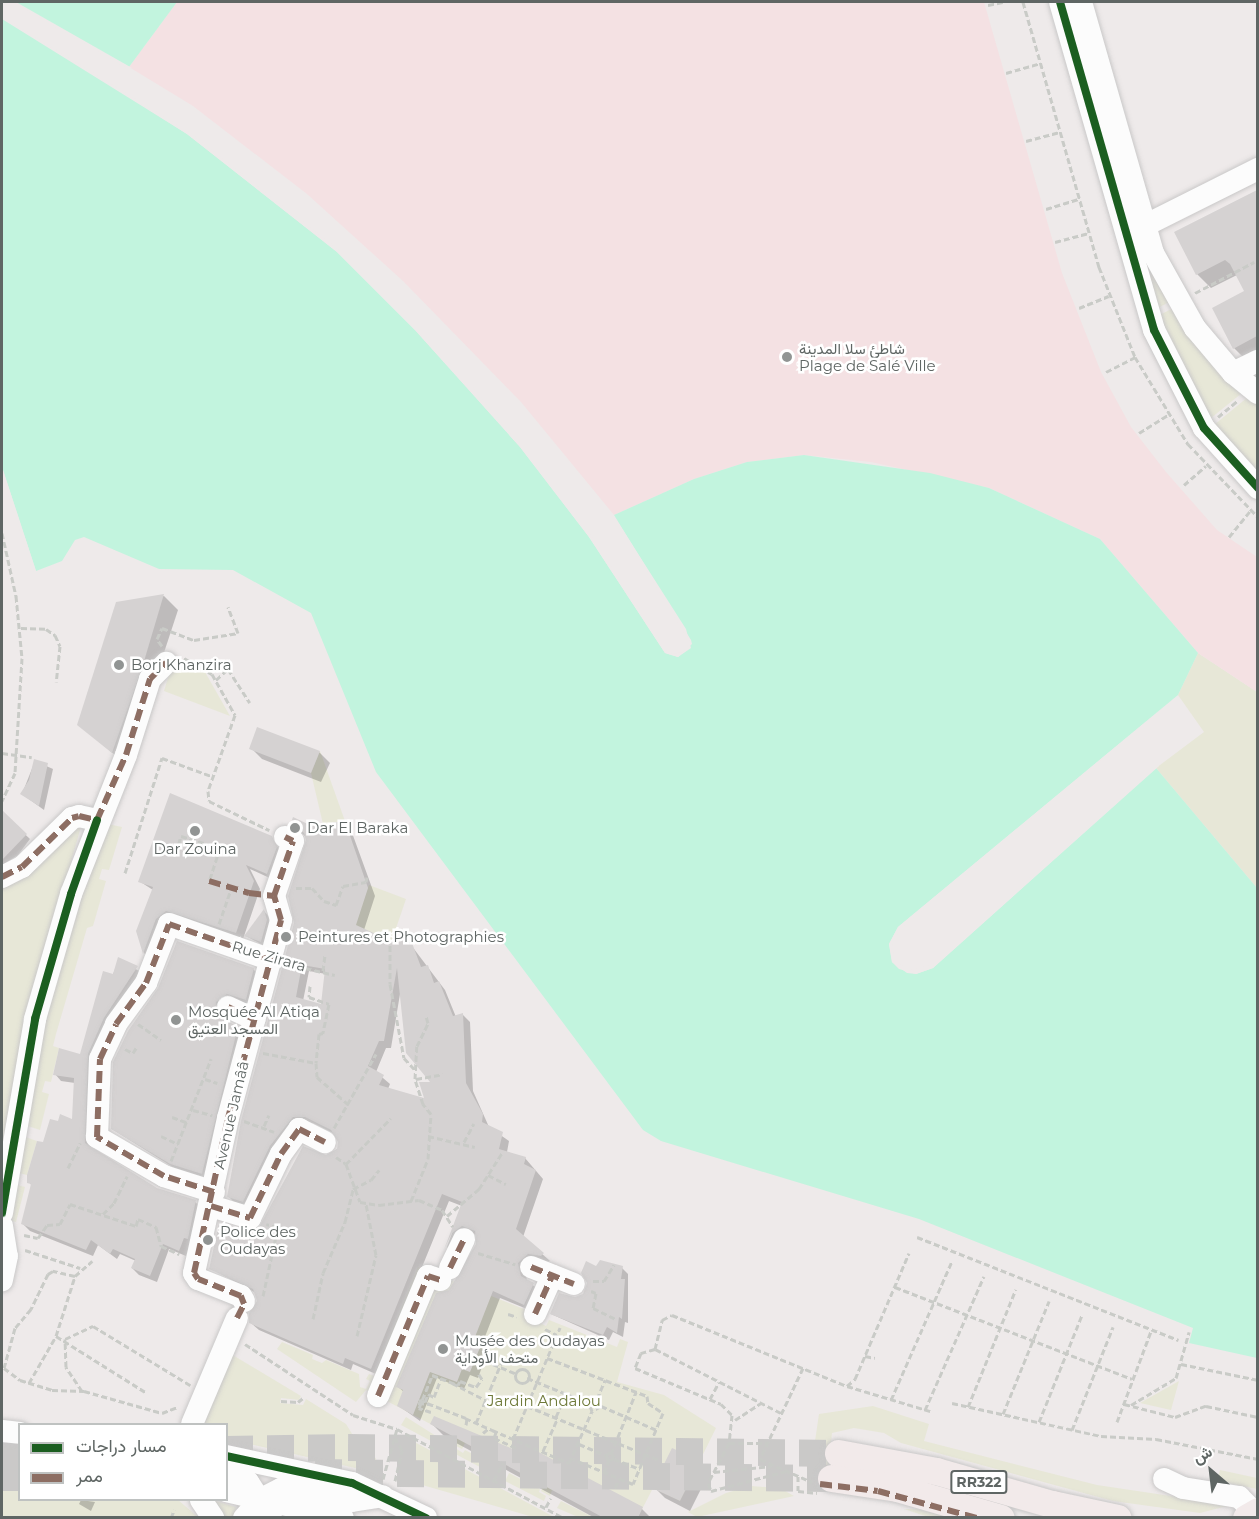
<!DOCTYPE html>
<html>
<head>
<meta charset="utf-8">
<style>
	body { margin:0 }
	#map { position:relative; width:1259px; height:1519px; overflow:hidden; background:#eeeaea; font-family:Montserrat,Vazirmatn,sans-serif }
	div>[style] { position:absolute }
	.green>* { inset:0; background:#e7e7d7 }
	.sand>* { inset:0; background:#f4e1e3 }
	.water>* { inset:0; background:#c2f4de }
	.pier>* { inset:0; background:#eeeaea }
	.shadow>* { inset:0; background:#0003 }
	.building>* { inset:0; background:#d5d2d2 }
	.major-tunnel>* { height:27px; margin-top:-13.5px; transform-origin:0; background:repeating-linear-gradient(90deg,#cac9c8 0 27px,transparent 0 41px) }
	.path>* { height:3px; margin-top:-1.5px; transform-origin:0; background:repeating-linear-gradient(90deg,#c9cbc7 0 6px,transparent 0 9px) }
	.path>.ring { margin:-1.5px; padding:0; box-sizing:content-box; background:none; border:3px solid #c9cbc7; border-radius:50% }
	.roads { filter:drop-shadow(0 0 2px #c9c8c8) drop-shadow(0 0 2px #c9c8c8) }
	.minor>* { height:22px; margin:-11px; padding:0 11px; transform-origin:11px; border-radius:11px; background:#fcfcfc }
	.major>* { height:27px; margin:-13.5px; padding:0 13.5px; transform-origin:13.5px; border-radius:13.5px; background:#f2eaea }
	.quiet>* { height:6px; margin-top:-3px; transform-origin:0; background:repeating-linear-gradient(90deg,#8d6e63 0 12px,transparent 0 18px) }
	.cycleway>* { height:8px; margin:-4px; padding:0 4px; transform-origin:4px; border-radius:4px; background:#1b5e20 }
	.dots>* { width:16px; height:16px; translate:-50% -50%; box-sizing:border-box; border:3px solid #fff; border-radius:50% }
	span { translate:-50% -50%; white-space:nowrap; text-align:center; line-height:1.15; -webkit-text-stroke:5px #fff; paint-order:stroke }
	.shield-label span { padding:2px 4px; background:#fff; border:2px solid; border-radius:4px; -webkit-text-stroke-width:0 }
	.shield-label { font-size:14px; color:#5f6664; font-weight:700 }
	.poi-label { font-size:15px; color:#5f6664 }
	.left { translate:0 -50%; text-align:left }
	.street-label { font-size:15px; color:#5f6664 }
	.park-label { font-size:15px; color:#6f7a3a }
	.frame { position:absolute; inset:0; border:3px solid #5f6664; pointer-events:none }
	.legend { position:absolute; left:18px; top:1423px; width:210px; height:78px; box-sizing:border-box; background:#fff; border:2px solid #bfc2c1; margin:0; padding:8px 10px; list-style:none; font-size:18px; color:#5f6664 }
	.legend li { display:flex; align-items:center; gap:12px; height:30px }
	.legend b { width:30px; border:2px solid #bfc2c1 }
	.north { position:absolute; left:1181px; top:1441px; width:60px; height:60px; -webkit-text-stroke:4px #fff; paint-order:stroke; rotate:332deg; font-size:16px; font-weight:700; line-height:24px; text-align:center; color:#5f6664 }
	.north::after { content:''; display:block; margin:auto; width:21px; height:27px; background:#5f6664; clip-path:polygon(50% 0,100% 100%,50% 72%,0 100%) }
</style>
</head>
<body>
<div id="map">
	<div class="green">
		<i style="clip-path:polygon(1148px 261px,1171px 301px,1158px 308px,1142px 263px)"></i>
		<i style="clip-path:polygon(1174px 308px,1242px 393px,1211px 418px,1159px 315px)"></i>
		<i style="clip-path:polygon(1248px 397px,1257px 404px,1257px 473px,1214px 425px)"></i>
		<i style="clip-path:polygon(1198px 653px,1257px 692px,1257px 888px,1156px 768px,1204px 732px,1178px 695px)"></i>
		<i style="clip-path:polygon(172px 665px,205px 672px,230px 716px,164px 691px)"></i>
		<i style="clip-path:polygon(320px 751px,345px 821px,323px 824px,311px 773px)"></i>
		<i style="clip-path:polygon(82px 823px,51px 933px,2px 1166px,2px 883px)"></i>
		<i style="clip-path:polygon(103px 823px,122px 827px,109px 870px,102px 869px,99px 879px,106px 881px,93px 926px,87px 928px,56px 1034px,53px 1046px,59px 1048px,51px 1082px,45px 1081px,42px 1092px,49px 1094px,40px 1130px,22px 1124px,40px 1037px)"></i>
		<i style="clip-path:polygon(369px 885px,406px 899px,392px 940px,350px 939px)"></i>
		<i style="clip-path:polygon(25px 1137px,37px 1141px,27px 1175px,15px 1172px)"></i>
		<i style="clip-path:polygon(14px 1184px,25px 1187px,16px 1222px,5px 1219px)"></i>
		<i style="clip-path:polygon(418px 1267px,539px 1315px,536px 1321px,546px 1326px,549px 1320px,617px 1347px,620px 1339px,628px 1342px,617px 1382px,664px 1395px,716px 1428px,680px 1501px,653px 1488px,638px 1517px,552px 1490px,550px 1496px,541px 1491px,544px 1485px,465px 1443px,462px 1449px,452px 1444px,455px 1437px,366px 1390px,356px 1402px,277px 1349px,282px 1342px,313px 1355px,312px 1359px,322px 1363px,326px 1360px,359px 1374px,360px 1387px,366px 1389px,370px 1381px,366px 1379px,369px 1374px,374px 1376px)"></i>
		<i style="clip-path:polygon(231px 1354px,301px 1396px,299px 1400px,281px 1398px,280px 1403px,303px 1405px,306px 1399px,346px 1424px,365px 1455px,376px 1458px,373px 1472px,227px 1439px,226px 1424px,204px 1424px)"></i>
		<i style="clip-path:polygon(1179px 1381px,1171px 1410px,1140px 1403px)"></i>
		<i style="clip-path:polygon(873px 1406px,929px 1424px,924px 1441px,1097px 1485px,1231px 1505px,1200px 1513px,1113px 1501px,901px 1443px,884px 1433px,854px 1428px,832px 1433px,827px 1481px,810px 1475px,819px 1414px)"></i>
		<i style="clip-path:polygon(406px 1417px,463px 1453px,465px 1450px,494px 1465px,493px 1474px,401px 1425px)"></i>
		<i style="clip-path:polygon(407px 1438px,554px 1517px,533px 1517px,398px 1478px)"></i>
		<i style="clip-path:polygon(17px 1461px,20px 1500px,178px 1500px,198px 1517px,2px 1517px,2px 1463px)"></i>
		<i style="clip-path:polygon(1220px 1470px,1257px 1478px,1257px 1489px,1217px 1481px)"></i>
		<i style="clip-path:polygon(509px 1473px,540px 1489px,539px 1492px,546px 1496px,544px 1501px,505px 1481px)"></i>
		<i style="clip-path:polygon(751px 1486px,780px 1488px,794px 1496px,697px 1517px,688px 1512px,726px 1493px)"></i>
		<i style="clip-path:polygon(212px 1500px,236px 1507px,234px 1517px,225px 1517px)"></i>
		<i style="clip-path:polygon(561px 1501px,593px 1517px,578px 1517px,557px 1508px)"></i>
		<i style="clip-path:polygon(904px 1509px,917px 1509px,950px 1517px,928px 1517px)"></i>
	</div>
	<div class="sand">
		<i style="clip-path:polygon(177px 2px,984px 2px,1062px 273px,1101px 372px,1131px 427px,1166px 472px,1217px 530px,1257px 557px,1257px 692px,1198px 653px,1100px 539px,989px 488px,871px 462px,804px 455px,747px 462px,694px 479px,614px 515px,521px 402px,403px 281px,307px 194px,193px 106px,129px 67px)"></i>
	</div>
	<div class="water">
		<i style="clip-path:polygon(14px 2px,177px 2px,129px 67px)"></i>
		<i style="clip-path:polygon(2px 19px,187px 134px,337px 252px,415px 330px,520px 447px,589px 537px,665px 653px,678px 657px,692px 644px,691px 640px,614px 515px,694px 479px,747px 462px,804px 455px,930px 473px,989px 488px,1100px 539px,1198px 653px,1178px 695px,898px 927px,889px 944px,892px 962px,907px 973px,916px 974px,933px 968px,1156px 768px,1257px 888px,1257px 1358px,1189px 1343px,1193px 1328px,919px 1219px,661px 1141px,643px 1130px,376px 772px,311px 613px,233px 570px,159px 569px,84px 537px,75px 540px,62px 561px,36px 571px,2px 467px)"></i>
	</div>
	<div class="pier">
		<i style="clip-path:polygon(12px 2px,16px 2px,132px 68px,128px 69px)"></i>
		<i style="clip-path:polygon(2px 16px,189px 132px,339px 250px,472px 386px,591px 535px,667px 651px,672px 654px,683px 652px,689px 644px,686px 636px,612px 513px,686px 629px,691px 648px,678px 657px,665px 653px,589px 537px,520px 447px,415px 330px,337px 252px,187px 134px)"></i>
		<i style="clip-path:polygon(2px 467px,36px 571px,33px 572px,2px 476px)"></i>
		<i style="clip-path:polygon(1178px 695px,900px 929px,892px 944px,895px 960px,908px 970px,932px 965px,1154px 766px,1159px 766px,933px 968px,916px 974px,899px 969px,892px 962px,889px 944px,898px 927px)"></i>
	</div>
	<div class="shadow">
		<i style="clip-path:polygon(1258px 192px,1258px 357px,1248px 362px,1234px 348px,1246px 292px,1237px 275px,1211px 288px,1197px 274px,1176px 233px)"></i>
		<i style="clip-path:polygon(164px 596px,178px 610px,127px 765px,79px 725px,117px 604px)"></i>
		<i style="clip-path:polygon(251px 748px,319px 752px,330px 763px,321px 782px,262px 759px)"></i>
		<i style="clip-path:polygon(35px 761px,53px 769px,44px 810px,22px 794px)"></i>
		<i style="clip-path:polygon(11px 821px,30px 839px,18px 855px,2px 865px,2px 849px,6px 847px,2px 842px,2px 831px)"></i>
		<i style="clip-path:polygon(evenodd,344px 822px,351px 830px,375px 896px,364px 930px,398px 946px,411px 945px,445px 990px,456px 1017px,462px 1014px,470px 1022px,473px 1091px,489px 1127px,509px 1141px,507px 1152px,525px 1158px,543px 1179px,523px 1237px,550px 1261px,525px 1270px,527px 1281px,541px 1291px,532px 1311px,500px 1298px,481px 1347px,487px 1353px,478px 1378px,470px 1375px,464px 1389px,437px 1378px,420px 1421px,399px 1406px,404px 1392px,398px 1387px,478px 1245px,477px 1235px,470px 1232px,453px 1253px,447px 1247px,462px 1206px,449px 1201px,378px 1375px,353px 1364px,351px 1370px,259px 1330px,251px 1323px,259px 1302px,256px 1293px,210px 1268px,246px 1233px,259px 1230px,325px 1157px,339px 1148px,337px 1135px,313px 1123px,301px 1124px,250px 1208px,236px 1204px,228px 1196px,296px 924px,308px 839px,292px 824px,312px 828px,344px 822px,309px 971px,326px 974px,323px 1006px,303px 1001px,309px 971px,344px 822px,400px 994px,433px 1083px,426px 1100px,388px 1089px,390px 1084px,376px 1072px,386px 1048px,391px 1048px,400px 994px)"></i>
		<i style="clip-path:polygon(271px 837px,283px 855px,274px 880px,250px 869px,260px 889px,243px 939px,174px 917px,150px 959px,144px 953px,137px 932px,153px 890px,139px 881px)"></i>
		<i style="clip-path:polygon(264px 911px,270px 918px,268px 948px,246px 936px)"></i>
		<i style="clip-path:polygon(119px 959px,144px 974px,94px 1061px,91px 1148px,157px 1189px,195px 1202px,202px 1208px,186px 1256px,169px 1249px,157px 1282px,139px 1275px,132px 1268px,136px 1261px,120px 1254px,117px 1259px,98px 1245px,93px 1256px,30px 1231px,23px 1224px,32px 1186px,29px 1182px,44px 1144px,73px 1121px,75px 1083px,61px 1081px,55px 1074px,81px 1056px)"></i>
		<i style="clip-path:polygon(253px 969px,261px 977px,253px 1007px,227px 1004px,222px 1017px,246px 1036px,210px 1181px,179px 1171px,112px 1129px,115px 1063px)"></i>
		<i style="clip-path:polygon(596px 1268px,622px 1268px,628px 1274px,628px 1323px,625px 1322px,623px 1337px,613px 1332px,609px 1340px,551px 1314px,584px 1295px)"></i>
		<i style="clip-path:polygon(432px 1424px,642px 1509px,651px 1518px,595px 1518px,445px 1437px)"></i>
		<i style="clip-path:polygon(699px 1462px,709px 1473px,690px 1511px,665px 1498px,654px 1487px)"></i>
		<i style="clip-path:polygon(81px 1500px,95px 1502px,91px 1511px,79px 1504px)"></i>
	</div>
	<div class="building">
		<i style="clip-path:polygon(1257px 190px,1257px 336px,1233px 349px,1212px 308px,1244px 291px,1230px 264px,1225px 260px,1196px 275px,1174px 232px)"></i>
		<i style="clip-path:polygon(164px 594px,142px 668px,112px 753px,77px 725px,116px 602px)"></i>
		<i style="clip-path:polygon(257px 727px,320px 751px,311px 773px,249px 749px)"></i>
		<i style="clip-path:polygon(34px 759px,48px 763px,39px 806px,20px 794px,29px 780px)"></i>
		<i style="clip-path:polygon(170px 793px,272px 836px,277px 847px,267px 874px,246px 865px,254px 881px,236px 933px,166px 911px,156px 919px,143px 954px,136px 931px,153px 887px,138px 882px)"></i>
		<i style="clip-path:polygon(2px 810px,27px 834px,2px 860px)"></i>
		<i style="clip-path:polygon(evenodd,293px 817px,312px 826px,345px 821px,368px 888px,356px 925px,398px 944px,400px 939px,412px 943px,421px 967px,428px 965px,434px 983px,439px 981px,453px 1016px,463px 1013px,466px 1083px,483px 1114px,482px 1122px,503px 1132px,499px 1149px,526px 1157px,524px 1164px,536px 1170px,516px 1229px,544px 1253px,541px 1256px,528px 1254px,518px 1263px,521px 1276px,534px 1283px,524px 1305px,493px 1291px,473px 1342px,481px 1345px,470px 1372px,462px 1369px,457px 1382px,430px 1372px,413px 1415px,397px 1406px,403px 1390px,396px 1387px,436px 1293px,449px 1290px,476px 1244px,475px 1231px,462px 1226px,452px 1233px,445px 1247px,462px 1202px,442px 1194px,371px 1369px,345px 1358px,343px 1364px,249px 1323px,249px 1313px,257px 1301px,253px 1289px,209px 1269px,219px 1223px,247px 1231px,258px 1229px,303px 1146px,326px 1155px,337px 1149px,338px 1142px,331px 1130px,305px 1117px,293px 1117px,270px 1146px,243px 1202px,227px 1197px,241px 1121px,294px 923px,288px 896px,306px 840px,304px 833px,290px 825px,293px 817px,302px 965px,325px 969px,321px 1004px,296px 997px,302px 965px,293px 817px,397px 968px,406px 1053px,430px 1082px,419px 1082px,424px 1098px,379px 1085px,384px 1075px,368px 1066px,379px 1041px,384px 1041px,397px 968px)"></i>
		<i style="clip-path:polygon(264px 909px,267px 920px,261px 942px,244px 936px)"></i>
		<i style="clip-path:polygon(177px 941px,254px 968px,246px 1000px,227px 994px,216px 1002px,217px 1015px,238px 1027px,202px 1174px,170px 1164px,111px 1129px,113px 1062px,128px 1031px,158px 988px)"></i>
		<i style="clip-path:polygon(118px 957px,138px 966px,104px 1018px,88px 1054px,85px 1143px,157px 1188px,196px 1200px,188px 1239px,184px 1238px,179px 1251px,163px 1244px,150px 1276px,131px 1268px,135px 1259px,113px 1249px,110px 1254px,91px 1240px,86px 1250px,21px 1224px,31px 1184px,27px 1183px,27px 1175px,37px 1141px,43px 1142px,50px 1119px,58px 1121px,60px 1114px,72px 1119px,74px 1078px,53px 1075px,59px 1048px,80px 1054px,103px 971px,113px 974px)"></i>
		<i style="clip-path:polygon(600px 1260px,623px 1266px,621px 1279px,625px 1279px,622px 1319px,619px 1317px,617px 1333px,607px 1327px,603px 1335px,550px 1314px,559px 1293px,575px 1297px,583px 1294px,587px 1283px,581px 1273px,586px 1261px,596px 1266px)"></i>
		<i style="clip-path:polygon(434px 1416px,525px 1454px,529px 1447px,643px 1507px,638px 1518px,604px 1518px,430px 1424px)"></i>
		<i style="clip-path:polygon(672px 1448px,700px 1461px,680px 1501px,652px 1488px)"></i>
	</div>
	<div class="major-tunnel">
		<i style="left:226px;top:1449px;width:122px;rotate:-0.9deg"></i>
		<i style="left:348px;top:1447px;width:490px;rotate:0.7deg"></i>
		<i style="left:2px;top:1454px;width:18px;rotate:-3deg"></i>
		<i style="left:315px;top:1472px;width:516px;rotate:0.67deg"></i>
		<i style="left:2px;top:1477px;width:18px"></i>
	</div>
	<div class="path">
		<i style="left:1023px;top:2px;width:276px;rotate:74deg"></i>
		<i style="left:1099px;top:267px;width:97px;rotate:68.2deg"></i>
		<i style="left:1135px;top:357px;width:102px;rotate:58.7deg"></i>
		<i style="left:1188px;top:444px;width:101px;rotate:46.2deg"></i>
		<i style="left:988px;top:5px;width:15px;rotate:-11deg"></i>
		<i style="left:1006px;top:73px;width:36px;rotate:-16deg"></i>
		<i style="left:1026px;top:141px;width:34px;rotate:-15deg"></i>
		<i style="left:1046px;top:209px;width:34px;rotate:-17deg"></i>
		<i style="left:1055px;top:242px;width:34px;rotate:-15deg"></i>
		<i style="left:1195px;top:293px;width:67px;rotate:-27.7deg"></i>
		<i style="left:1079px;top:308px;width:32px;rotate:-22deg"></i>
		<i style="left:1106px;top:372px;width:33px;rotate:-27deg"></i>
		<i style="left:1218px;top:417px;width:26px;rotate:-40deg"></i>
		<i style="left:1139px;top:433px;width:34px;rotate:-32deg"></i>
		<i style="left:1184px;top:485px;width:29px;rotate:-41deg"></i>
		<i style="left:2px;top:533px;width:65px;rotate:77.5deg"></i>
		<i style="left:16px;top:596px;width:62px;rotate:84.5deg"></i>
		<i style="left:22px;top:658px;width:115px;rotate:93.5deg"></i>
		<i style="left:15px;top:773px;width:31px;rotate:115deg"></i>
		<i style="left:1229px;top:537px;width:33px;rotate:-51deg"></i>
		<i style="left:21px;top:628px;width:25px;rotate:2deg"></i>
		<i style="left:46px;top:629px;width:11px;rotate:34deg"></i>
		<i style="left:55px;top:635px;width:12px;rotate:66deg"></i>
		<i style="left:60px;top:646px;width:36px;rotate:96deg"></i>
		<i style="left:162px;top:646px;width:9px;rotate:-126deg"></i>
		<i style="left:157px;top:639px;width:12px;rotate:-66deg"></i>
		<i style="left:162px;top:628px;width:34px;rotate:21deg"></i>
		<i style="left:194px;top:640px;width:45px;rotate:-9deg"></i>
		<i style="left:238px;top:633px;width:28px;rotate:-111deg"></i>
		<i style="left:184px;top:658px;width:32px;rotate:30deg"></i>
		<i style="left:212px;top:674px;width:47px;rotate:60.7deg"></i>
		<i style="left:235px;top:715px;width:81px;rotate:109.6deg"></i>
		<i style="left:208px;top:791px;width:10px;rotate:84deg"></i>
		<i style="left:209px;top:801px;width:67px;rotate:25.8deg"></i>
		<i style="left:199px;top:663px;width:30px;rotate:12deg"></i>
		<i style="left:228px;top:669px;width:40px;rotate:57.1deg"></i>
		<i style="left:216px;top:680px;width:16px;rotate:-43deg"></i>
		<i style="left:2px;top:753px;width:30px;rotate:8deg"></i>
		<i style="left:176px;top:853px;width:18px;rotate:-74deg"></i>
		<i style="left:181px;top:836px;width:41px;rotate:17.1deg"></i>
		<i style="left:220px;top:848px;width:35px;rotate:108deg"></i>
		<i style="left:125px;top:873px;width:121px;rotate:-72.2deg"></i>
		<i style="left:162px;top:758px;width:55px;rotate:20.1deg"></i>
		<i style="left:296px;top:888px;width:16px"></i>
		<i style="left:312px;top:888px;width:18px;rotate:47deg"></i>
		<i style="left:324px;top:901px;width:13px;rotate:18deg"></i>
		<i style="left:336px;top:905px;width:20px;rotate:-70deg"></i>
		<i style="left:343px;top:886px;width:23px;rotate:-10deg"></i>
		<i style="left:366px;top:882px;width:5px;rotate:-79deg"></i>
		<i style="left:219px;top:924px;width:37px;rotate:-71deg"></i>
		<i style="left:390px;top:945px;width:39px;rotate:90deg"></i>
		<i style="left:390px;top:984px;width:75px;rotate:79.3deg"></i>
		<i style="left:404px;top:1058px;width:16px;rotate:47deg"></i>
		<i style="left:288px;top:964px;width:48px;rotate:13.2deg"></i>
		<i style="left:323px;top:971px;width:16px;rotate:-83deg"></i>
		<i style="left:310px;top:986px;width:11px;rotate:95deg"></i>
		<i style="left:309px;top:997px;width:21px;rotate:19deg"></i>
		<i style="left:329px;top:1004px;width:30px;rotate:102deg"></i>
		<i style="left:323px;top:1033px;width:4px;rotate:166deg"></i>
		<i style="left:319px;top:1034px;width:29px;rotate:96deg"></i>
		<i style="left:138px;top:1024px;width:28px;rotate:35deg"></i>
		<i style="left:125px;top:1049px;width:9px;rotate:27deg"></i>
		<i style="left:133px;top:1053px;width:6px;rotate:-59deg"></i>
		<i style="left:263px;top:1053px;width:54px;rotate:10.7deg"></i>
		<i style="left:316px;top:1063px;width:14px;rotate:86deg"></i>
		<i style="left:317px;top:1077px;width:43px;rotate:41.2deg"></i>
		<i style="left:205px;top:1079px;width:13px;rotate:18deg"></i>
		<i style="left:416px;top:1079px;width:27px;rotate:-10deg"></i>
		<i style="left:193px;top:1110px;width:20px;rotate:15deg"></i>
		<i style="left:172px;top:1117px;width:15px;rotate:20deg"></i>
		<i style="left:244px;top:1121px;width:32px;rotate:20deg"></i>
		<i style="left:264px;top:1126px;width:12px;rotate:-66deg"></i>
		<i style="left:334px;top:1128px;width:85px;rotate:-60.4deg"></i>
		<i style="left:161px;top:1136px;width:19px;rotate:25deg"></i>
		<i style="left:428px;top:1136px;width:48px;rotate:13.2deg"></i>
		<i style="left:464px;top:1142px;width:21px;rotate:-62deg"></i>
		<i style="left:336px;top:1157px;width:12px;rotate:35deg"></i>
		<i style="left:346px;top:1164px;width:40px;rotate:69.8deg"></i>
		<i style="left:360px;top:1202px;width:19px;rotate:9deg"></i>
		<i style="left:379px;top:1205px;width:40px;rotate:-7.1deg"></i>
		<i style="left:419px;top:1200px;width:25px;rotate:23deg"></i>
		<i style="left:442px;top:1210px;width:20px;rotate:57deg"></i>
		<i style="left:171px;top:1161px;width:110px;rotate:-68.6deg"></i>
		<i style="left:346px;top:1164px;width:64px;rotate:-45.6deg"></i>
		<i style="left:68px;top:1168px;width:28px;rotate:-64deg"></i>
		<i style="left:488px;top:1175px;width:20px;rotate:27deg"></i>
		<i style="left:411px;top:1201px;width:45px;rotate:-68deg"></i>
		<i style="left:428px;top:1159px;width:45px;rotate:-86.2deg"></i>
		<i style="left:431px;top:1114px;width:13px;rotate:-129deg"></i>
		<i style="left:423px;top:1104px;width:26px;rotate:-108deg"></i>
		<i style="left:415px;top:1079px;width:33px;rotate:-87deg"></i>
		<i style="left:417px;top:1046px;width:25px;rotate:-64deg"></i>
		<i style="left:428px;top:1023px;width:7px;rotate:-106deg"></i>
		<i style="left:103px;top:1214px;width:16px;rotate:-45deg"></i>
		<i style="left:114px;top:1203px;width:30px;rotate:-64deg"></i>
		<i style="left:447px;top:1216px;width:42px;rotate:-40.2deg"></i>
		<i style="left:479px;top:1189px;width:43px;rotate:-57.4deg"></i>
		<i style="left:24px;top:1235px;width:14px;rotate:12deg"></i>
		<i style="left:38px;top:1238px;width:16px;rotate:-55deg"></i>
		<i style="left:47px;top:1225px;width:13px;rotate:-4deg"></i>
		<i style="left:60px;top:1224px;width:22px;rotate:-63deg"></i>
		<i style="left:70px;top:1204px;width:70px;rotate:18.4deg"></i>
		<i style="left:136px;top:1226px;width:7px;rotate:-74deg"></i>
		<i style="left:138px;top:1219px;width:20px;rotate:24deg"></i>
		<i style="left:156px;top:1227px;width:20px;rotate:75deg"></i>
		<i style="left:161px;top:1246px;width:20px;rotate:24deg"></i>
		<i style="left:917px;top:1237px;width:281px;rotate:21.5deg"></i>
		<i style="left:25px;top:1250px;width:58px;rotate:18.1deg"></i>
		<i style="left:478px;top:1253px;width:39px;rotate:17deg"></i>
		<i style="left:75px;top:1276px;width:23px;rotate:-167deg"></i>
		<i style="left:53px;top:1271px;width:6px;rotate:149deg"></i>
		<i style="left:48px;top:1274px;width:39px;rotate:116deg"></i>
		<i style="left:31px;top:1309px;width:25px;rotate:130deg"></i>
		<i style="left:15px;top:1328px;width:41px;rotate:105.4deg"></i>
		<i style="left:4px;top:1368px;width:20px;rotate:37deg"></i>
		<i style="left:20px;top:1380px;width:34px;rotate:17deg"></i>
		<i style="left:52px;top:1390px;width:32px;rotate:2deg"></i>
		<i style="left:84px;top:1391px;width:81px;rotate:15.8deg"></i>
		<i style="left:162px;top:1413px;width:17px;rotate:-21deg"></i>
		<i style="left:593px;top:1281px;width:11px"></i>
		<i style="left:604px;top:1281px;width:19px;rotate:-58deg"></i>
		<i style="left:895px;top:1287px;width:254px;rotate:21.2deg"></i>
		<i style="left:591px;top:1291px;width:5px;rotate:22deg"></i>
		<i style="left:596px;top:1293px;width:15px;rotate:101deg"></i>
		<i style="left:593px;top:1308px;width:25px;rotate:26deg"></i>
		<i style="left:263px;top:1296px;width:71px;rotate:-77.7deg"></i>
		<i style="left:278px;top:1227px;width:12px;rotate:-166deg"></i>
		<i style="left:508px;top:1314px;width:9px;rotate:18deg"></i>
		<i style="left:313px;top:1319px;width:47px;rotate:-77.7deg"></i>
		<i style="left:323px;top:1273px;width:56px;rotate:-66.7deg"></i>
		<i style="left:345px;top:1222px;width:34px;rotate:-76deg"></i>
		<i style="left:353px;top:1189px;width:20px;rotate:-27deg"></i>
		<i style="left:371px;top:1180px;width:13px;rotate:-51deg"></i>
		<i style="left:545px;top:1329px;width:13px;rotate:27deg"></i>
		<i style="left:56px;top:1336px;width:107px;rotate:32.1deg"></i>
		<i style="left:357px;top:1336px;width:83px;rotate:-76.8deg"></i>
		<i style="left:376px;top:1255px;width:52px;rotate:-101.1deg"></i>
		<i style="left:556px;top:1337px;width:17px;rotate:24deg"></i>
		<i style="left:245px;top:1344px;width:129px;rotate:33.3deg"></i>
		<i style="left:353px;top:1415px;width:46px;rotate:17.7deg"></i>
		<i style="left:397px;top:1429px;width:189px;rotate:28.1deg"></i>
		<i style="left:655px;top:1349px;width:30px;rotate:-76deg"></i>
		<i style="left:662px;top:1320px;width:11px;rotate:-27deg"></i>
		<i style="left:672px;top:1315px;width:189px;rotate:22.1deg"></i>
		<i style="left:847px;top:1386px;width:87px;rotate:16.8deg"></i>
		<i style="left:865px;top:1356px;width:10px;rotate:11deg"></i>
		<i style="left:476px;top:1357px;width:44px;rotate:22.5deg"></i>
		<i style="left:547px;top:1358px;width:107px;rotate:20.8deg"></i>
		<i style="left:647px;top:1396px;width:7px;rotate:82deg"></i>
		<i style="left:648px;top:1403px;width:18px;rotate:34deg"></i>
		<i style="left:663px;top:1413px;width:77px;rotate:112.9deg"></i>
		<i style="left:633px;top:1484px;width:65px;rotate:-157.4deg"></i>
		<i style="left:1181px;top:1364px;width:79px;rotate:11.7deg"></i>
		<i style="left:803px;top:1368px;width:101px;rotate:115.3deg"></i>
		<i style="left:760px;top:1459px;width:57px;rotate:23.9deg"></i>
		<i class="ring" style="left:515px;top:1369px;width:11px;height:11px"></i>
		<i style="left:527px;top:1378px;width:67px;rotate:22deg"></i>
		<i style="left:29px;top:1383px;width:54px;rotate:-60.1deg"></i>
		<i style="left:56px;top:1336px;width:63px;rotate:-72.4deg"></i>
		<i style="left:75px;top:1276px;width:23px;rotate:-41deg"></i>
		<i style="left:452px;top:1383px;width:38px;rotate:27deg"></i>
		<i style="left:847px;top:1386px;width:11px;rotate:-41deg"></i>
		<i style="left:855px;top:1379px;width:137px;rotate:-66.8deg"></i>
		<i style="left:82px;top:1391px;width:29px;rotate:-124deg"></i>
		<i style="left:66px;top:1367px;width:28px;rotate:-92deg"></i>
		<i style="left:65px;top:1339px;width:31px;rotate:-25deg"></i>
		<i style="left:93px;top:1326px;width:114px;rotate:31.3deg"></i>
		<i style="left:597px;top:1399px;width:8px;rotate:60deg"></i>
		<i style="left:601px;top:1406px;width:10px;rotate:151deg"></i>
		<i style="left:592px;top:1411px;width:9px;rotate:-111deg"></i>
		<i style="left:589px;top:1403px;width:9px;rotate:-27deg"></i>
		<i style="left:597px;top:1399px;width:21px;rotate:-67deg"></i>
		<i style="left:710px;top:1399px;width:19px;rotate:-62deg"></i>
		<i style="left:419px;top:1400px;width:50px;rotate:21deg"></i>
		<i style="left:891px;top:1400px;width:152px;rotate:-66.3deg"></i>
		<i style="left:281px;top:1401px;width:17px;rotate:3deg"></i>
		<i style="left:298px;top:1402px;width:6px;rotate:-39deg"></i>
		<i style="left:425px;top:1402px;width:9px;rotate:-69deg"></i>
		<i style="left:428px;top:1394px;width:7px;rotate:27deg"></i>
		<i style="left:434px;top:1397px;width:19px;rotate:-69deg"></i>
		<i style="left:418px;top:1403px;width:12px;rotate:5deg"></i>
		<i style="left:952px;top:1403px;width:153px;rotate:12.5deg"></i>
		<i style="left:1101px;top:1436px;width:55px;rotate:3.1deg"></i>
		<i style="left:1156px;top:1439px;width:104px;rotate:11.1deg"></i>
		<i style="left:1124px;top:1404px;width:53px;rotate:14.3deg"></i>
		<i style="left:1175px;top:1417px;width:33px;rotate:-20deg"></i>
		<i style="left:1206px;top:1406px;width:53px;rotate:11.9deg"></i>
		<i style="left:1131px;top:1405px;width:52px;rotate:-31deg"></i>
		<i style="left:1176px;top:1378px;width:48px;rotate:-74.2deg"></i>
		<i style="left:527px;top:1406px;width:143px;rotate:22.2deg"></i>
		<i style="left:601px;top:1406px;width:61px;rotate:23.2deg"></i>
		<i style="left:968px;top:1407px;width:127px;rotate:-67.9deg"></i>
		<i style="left:925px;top:1410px;width:146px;rotate:-66.2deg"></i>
		<i style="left:431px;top:1412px;width:13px;rotate:-162deg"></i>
		<i style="left:419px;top:1408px;width:35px;rotate:-68deg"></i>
		<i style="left:432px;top:1375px;width:28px;rotate:21deg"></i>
		<i style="left:458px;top:1385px;width:4px;rotate:-63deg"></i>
		<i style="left:460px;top:1381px;width:17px;rotate:21deg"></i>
		<i style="left:476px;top:1387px;width:10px;rotate:-53deg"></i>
		<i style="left:482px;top:1379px;width:7px;rotate:-124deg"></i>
		<i style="left:781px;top:1413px;width:141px;rotate:-153.1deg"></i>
		<i style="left:655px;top:1349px;width:15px;rotate:164deg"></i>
		<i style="left:641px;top:1353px;width:16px;rotate:112deg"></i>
		<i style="left:635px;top:1368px;width:93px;rotate:22.7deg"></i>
		<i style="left:721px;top:1404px;width:16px;rotate:45deg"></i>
		<i style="left:732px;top:1415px;width:28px;rotate:96deg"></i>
		<i style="left:729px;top:1443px;width:45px;rotate:117.7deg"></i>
		<i style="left:708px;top:1483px;width:9px;rotate:69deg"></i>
		<i style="left:711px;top:1491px;width:78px;rotate:-14.9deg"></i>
		<i style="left:1003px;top:1414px;width:122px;rotate:-67.8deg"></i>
		<i style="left:556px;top:1417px;width:25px;rotate:-67deg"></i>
		<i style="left:465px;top:1418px;width:30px;rotate:24deg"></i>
		<i style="left:735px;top:1420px;width:31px;rotate:-33deg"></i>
		<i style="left:1039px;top:1422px;width:115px;rotate:-68.1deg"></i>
		<i style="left:1117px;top:1422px;width:97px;rotate:-69.5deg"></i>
		<i style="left:476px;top:1423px;width:67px;rotate:-67.2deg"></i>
		<i style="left:466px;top:1425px;width:6px;rotate:-81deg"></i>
		<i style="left:492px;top:1430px;width:84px;rotate:23.2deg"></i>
		<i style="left:569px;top:1463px;width:57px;rotate:-66.1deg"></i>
		<i style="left:1072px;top:1430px;width:111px;rotate:-68.3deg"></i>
		<i style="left:496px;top:1432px;width:6px;rotate:108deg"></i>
		<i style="left:494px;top:1438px;width:27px;rotate:24deg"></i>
		<i style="left:483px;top:1433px;width:8px;rotate:-40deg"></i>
		<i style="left:513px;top:1439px;width:121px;rotate:-67.1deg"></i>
		<i style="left:729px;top:1443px;width:37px"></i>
		<i style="left:579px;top:1444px;width:30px;rotate:23deg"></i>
		<i style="left:543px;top:1451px;width:36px;rotate:-66deg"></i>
		<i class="ring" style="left:606.5px;top:1453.5px;width:4px;height:4px"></i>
		<i style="left:611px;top:1454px;width:67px;rotate:-68deg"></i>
		<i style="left:614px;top:1459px;width:28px;rotate:21deg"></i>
		<i style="left:714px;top:1472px;width:58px;rotate:-5.9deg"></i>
		<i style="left:604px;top:1473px;width:14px;rotate:-69deg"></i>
		<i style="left:798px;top:1476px;width:15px;rotate:90deg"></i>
		<i style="left:798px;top:1491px;width:19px;rotate:6deg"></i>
		<i style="left:383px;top:1479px;width:52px;rotate:-74.4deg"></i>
		<i style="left:494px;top:1480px;width:19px;rotate:-62deg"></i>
		<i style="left:395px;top:1481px;width:32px;rotate:-77deg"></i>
		<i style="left:402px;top:1450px;width:14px;rotate:-120deg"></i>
		<i style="left:615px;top:1488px;width:10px;rotate:-66deg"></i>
		<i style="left:546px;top:1507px;width:10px;rotate:-61deg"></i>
		<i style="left:171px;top:1518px;width:9px;rotate:-69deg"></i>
	</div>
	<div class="roads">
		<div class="minor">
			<i style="left:1060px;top:2px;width:341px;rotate:74deg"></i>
			<i style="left:1154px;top:330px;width:110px;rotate:63deg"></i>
			<i style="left:1204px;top:428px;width:81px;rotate:48deg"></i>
			<i style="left:1081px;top:2px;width:261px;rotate:74deg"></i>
			<i style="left:1153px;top:253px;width:86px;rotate:60.8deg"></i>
			<i style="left:1195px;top:328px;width:59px;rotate:49.8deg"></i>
			<i style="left:1233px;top:373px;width:32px;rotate:39deg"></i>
			<i style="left:1132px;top:232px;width:141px;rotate:-26.6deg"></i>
			<i style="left:1233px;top:373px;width:28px;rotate:-26deg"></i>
			<i style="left:2px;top:877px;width:22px;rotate:-27deg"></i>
			<i style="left:22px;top:867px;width:70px;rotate:-44.4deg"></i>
			<i style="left:72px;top:818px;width:7px;rotate:-16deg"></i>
			<i style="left:79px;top:816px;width:18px;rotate:13deg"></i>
			<i style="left:228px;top:1007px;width:29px;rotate:25deg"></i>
			<i style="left:214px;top:1192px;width:52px;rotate:-162.3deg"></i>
			<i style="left:164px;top:1176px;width:78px;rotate:-149.8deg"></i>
			<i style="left:97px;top:1137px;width:78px;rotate:-87.8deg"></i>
			<i style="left:100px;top:1059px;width:38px;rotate:-65deg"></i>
			<i style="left:116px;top:1024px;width:51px;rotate:-53.8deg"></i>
			<i style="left:146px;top:983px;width:63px;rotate:-68.7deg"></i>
			<i style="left:169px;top:924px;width:109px;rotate:19.3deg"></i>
			<i style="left:211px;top:1206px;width:41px;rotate:17.1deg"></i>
			<i style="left:250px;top:1218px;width:71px;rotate:-64.2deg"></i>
			<i style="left:281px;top:1154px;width:31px;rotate:-54deg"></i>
			<i style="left:299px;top:1129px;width:29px;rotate:27deg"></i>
			<i style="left:2px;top:1213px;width:197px;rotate:-80.3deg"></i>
			<i style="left:35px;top:1019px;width:130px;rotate:-73.9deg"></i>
			<i style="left:71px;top:894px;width:149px;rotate:-68.4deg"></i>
			<i style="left:126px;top:755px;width:80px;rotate:-72.5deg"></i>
			<i style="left:150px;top:679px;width:23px;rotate:-45deg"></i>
			<i style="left:2px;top:1226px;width:30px;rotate:81deg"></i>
			<i style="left:7px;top:1256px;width:25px;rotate:102deg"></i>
			<i style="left:531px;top:1267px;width:46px;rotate:21.6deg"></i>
			<i style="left:450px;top:1268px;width:32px;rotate:-64deg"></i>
			<i style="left:244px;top:1301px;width:6px;rotate:-121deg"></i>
			<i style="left:241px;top:1296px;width:46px;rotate:-158.4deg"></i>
			<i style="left:198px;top:1279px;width:7px;rotate:-124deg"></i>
			<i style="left:194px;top:1273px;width:159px;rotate:-77.6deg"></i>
			<i style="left:228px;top:1118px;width:205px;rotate:-75deg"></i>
			<i style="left:281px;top:920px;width:25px;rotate:-106deg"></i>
			<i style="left:274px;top:896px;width:58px;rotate:-70.9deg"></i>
			<i style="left:293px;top:841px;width:9px;rotate:-153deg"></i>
			<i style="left:535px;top:1314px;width:42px;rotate:-65.9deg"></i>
			<i style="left:378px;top:1396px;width:130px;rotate:-67.4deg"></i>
			<i style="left:428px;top:1276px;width:13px;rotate:18deg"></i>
			<i style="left:192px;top:1424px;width:115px;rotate:-67deg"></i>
			<i style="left:2px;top:1431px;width:18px;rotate:6deg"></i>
			<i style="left:226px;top:1456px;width:129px;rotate:12.1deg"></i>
			<i style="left:352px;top:1483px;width:82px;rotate:25.3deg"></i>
			<i style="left:226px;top:1470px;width:25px;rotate:29deg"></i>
			<i style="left:248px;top:1482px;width:43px;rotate:57.4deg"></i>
			<i style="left:1164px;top:1479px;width:21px;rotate:25deg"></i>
			<i style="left:1183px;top:1488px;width:57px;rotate:9.1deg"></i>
			<i style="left:1239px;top:1497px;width:21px;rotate:45deg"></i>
			<i style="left:226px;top:1491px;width:120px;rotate:13deg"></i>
			<i style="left:201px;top:1500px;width:22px;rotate:56deg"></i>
			<i style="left:244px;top:1518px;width:25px;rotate:-48deg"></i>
			<i style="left:261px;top:1499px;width:22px;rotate:-27deg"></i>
			<i style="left:281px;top:1489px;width:15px;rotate:-4deg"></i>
			<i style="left:296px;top:1488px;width:57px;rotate:13.1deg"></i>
			<i style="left:352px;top:1501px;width:31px;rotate:-9deg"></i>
		</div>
		<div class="major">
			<i style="left:838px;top:1453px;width:100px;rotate:10.4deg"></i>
			<i style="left:936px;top:1471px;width:121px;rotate:15.9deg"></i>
			<i style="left:1052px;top:1504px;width:67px;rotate:12deg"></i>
			<i style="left:831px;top:1478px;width:67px;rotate:8.6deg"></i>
			<i style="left:897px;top:1488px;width:108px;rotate:16.1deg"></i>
			<i style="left:1246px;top:1518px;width:14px;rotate:-30deg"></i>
		</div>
	</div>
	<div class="quiet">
		<i style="left:2px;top:877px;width:22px;rotate:-27deg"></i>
		<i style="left:22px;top:867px;width:70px;rotate:-44.4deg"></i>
		<i style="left:72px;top:818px;width:7px;rotate:-16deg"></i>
		<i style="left:79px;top:816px;width:18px;rotate:13deg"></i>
		<i style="left:97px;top:820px;width:71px;rotate:-66deg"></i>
		<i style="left:126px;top:755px;width:80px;rotate:-72.5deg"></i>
		<i style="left:150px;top:679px;width:23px;rotate:-45deg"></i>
		<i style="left:209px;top:881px;width:42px;rotate:16.7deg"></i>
		<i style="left:249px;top:893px;width:25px;rotate:7deg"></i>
		<i style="left:228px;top:1007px;width:29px;rotate:25deg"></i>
		<i style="left:214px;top:1192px;width:52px;rotate:-162.3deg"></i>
		<i style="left:164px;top:1176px;width:78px;rotate:-149.8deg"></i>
		<i style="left:97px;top:1137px;width:78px;rotate:-87.8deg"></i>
		<i style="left:100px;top:1059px;width:38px;rotate:-65deg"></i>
		<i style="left:116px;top:1024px;width:51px;rotate:-53.8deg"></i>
		<i style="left:146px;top:983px;width:63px;rotate:-68.7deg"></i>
		<i style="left:169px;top:924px;width:109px;rotate:19.3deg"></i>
		<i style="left:211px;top:1206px;width:41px;rotate:17.1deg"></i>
		<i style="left:250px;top:1218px;width:71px;rotate:-64.2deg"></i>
		<i style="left:281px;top:1154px;width:31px;rotate:-54deg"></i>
		<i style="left:299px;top:1129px;width:29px;rotate:27deg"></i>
		<i style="left:531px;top:1267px;width:46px;rotate:21.6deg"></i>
		<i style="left:450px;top:1268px;width:32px;rotate:-64deg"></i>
		<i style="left:535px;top:1314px;width:42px;rotate:-65.9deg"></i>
		<i style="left:237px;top:1318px;width:16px;rotate:-63deg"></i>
		<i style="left:244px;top:1304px;width:9px;rotate:-111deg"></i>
		<i style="left:241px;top:1296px;width:46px;rotate:-158.4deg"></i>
		<i style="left:198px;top:1279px;width:7px;rotate:-124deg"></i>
		<i style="left:194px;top:1273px;width:159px;rotate:-77.6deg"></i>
		<i style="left:228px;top:1118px;width:205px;rotate:-75deg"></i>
		<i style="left:281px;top:920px;width:25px;rotate:-106deg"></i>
		<i style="left:274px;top:896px;width:58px;rotate:-70.9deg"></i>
		<i style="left:293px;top:841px;width:9px;rotate:-153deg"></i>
		<i style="left:378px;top:1396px;width:130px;rotate:-67.4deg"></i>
		<i style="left:428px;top:1276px;width:13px;rotate:18deg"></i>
		<i style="left:820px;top:1484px;width:58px;rotate:6.9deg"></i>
		<i style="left:878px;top:1491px;width:103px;rotate:15.3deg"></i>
	</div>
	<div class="cycleway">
		<i style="left:1060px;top:2px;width:341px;rotate:74deg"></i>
		<i style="left:1154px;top:330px;width:110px;rotate:63deg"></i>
		<i style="left:1204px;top:428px;width:81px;rotate:48deg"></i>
		<i style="left:2px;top:1213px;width:197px;rotate:-80.3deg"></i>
		<i style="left:35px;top:1019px;width:130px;rotate:-73.9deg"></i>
		<i style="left:71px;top:894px;width:78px;rotate:-70.6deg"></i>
		<i style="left:226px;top:1456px;width:129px;rotate:12.1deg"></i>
		<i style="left:352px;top:1483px;width:82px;rotate:25.3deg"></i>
	</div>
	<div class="dots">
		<i style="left:787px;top:357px;background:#919493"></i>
		<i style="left:119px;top:665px;background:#919493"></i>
		<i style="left:295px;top:828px;background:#919493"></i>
		<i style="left:195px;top:831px;background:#919493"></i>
		<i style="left:286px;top:937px;background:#919493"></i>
		<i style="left:176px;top:1020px;background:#919493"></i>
		<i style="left:208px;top:1240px;background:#919493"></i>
		<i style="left:443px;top:1349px;background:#919493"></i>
	</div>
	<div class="shield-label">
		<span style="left:979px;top:1482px">RR322</span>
	</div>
	<div class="poi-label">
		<span class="left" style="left:799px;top:357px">شاطئ سلا المدينة<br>Plage de Salé Ville</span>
		<span class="left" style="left:131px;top:665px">Borj Khanzira</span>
		<span class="left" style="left:307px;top:828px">Dar El Baraka</span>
		<span style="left:195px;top:849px">Dar Zouina</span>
		<span class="left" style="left:298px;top:937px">Peintures et Photographies</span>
		<span class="left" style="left:188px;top:1020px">Mosquée Al Atiqa<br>المسجد العتيق</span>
		<span class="left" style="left:220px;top:1240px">Police des<br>Oudayas</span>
		<span class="left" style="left:455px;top:1349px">Musée des Oudayas<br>متحف الأوداية</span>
	</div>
	<div class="street-label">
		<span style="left:269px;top:956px;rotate:16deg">Rue Zirara</span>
		<span style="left:231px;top:1115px;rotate:-77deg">Avenue Jamââ</span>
	</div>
	<div class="park-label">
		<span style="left:544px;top:1401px">Jardin Andalou</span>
	</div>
	<div class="frame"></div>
	<ul class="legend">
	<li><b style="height:8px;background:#1b5e20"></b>مسار دراجات</li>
	<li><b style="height:8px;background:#8d6e63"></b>ممر</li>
	</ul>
	<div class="north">ش</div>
</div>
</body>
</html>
